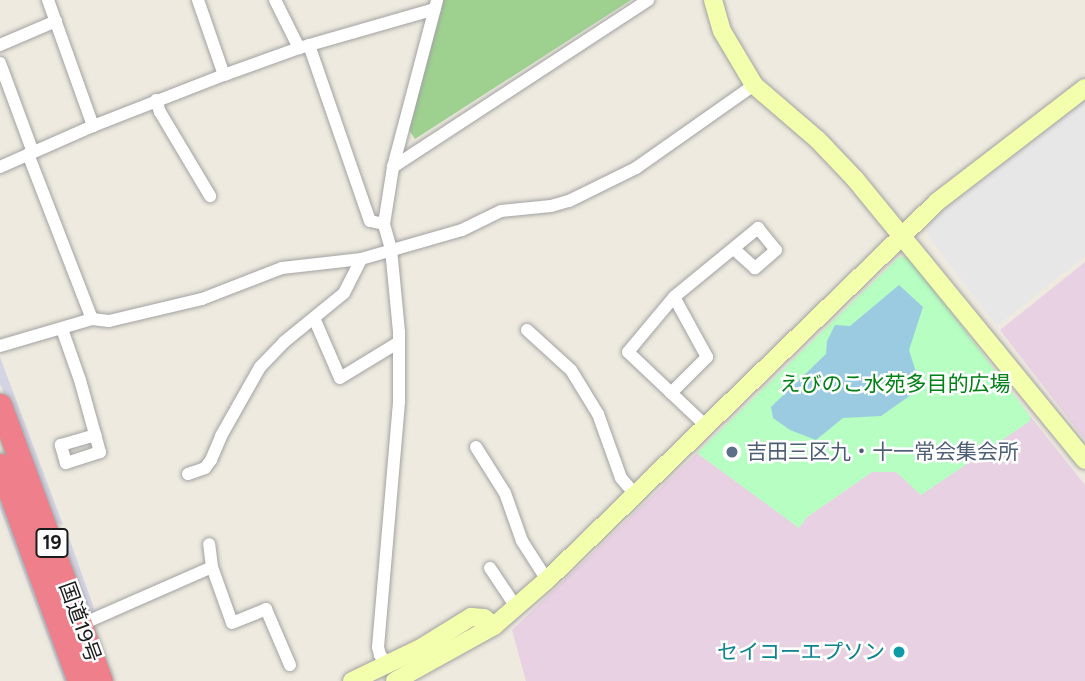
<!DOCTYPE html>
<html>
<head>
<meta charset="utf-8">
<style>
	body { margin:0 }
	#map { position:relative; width:1085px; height:681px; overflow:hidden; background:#eeeadf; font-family:Figtree,"Noto Sans JP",sans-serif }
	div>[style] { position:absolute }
	.industrial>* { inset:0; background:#e8d1e2 }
	.forest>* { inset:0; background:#9ed190 }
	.park>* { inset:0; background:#b6fec2 }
	.parking>* { inset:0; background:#e7e7e7 }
	.plaza>* { inset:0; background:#d5d4e4 }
	.water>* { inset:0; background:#9bcbe0 }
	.roads { filter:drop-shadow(0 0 2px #a2a2a2) drop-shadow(0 0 2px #a2a2a2) }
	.street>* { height:12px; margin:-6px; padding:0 6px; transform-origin:6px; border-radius:6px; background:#fff }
	.secondary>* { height:18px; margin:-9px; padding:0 9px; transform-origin:9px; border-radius:9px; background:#f4ffad }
	.highway>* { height:23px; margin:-11.5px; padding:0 11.5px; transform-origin:11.5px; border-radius:11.5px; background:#ee7f8b }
	.dots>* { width:19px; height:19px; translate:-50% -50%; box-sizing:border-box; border:4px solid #fff; border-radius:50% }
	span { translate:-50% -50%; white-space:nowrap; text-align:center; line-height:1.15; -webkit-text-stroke:5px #fff; paint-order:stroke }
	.shield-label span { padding:2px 5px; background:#fff; border:2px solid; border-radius:5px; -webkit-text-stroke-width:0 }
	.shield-label { font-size:19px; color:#1b1b1b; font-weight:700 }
	.park-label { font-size:21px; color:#028117 }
	.service-label { font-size:21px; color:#4e5e75 }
	.left { translate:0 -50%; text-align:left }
	.street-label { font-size:21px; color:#1b1b1b }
	.culture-label { font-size:21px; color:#0d838f }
	.right { translate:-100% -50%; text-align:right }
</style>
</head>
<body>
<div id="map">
	<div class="industrial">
		<i style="clip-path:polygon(1085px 262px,1085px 440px,1000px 330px)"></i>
		<i style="clip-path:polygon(1030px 416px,1085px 485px,1085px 681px,526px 681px,512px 630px,697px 453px,799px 527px,807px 517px,872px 472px,896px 472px,1030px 421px)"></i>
	</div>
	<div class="forest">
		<i style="clip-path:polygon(440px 0,631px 0,415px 139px,405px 124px)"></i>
	</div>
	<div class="park">
		<i style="clip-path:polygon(899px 257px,909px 257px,1030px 416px,1030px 421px,921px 495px,896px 472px,872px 472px,807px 517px,799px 528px,697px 453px)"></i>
	</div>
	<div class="parking">
		<i style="clip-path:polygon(1085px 100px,1085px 256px,997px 326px,929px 237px,927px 229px,932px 220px)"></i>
	</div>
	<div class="plaza">
		<i style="clip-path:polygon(0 357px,63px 525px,52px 522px,13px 412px,0 384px)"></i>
		<i style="clip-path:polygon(0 484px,73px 681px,64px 681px,0 508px)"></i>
		<i style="clip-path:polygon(67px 532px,96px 614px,87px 613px,59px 534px)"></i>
	</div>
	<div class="water">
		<i style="clip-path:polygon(899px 285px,923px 307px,909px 350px,921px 388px,881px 416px,843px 418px,816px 440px,790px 430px,773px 418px,771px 407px,826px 354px,827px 341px,835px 325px,850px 326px)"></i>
	</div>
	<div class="roads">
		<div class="street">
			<i style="left:48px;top:0;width:134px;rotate:70.3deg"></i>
			<i style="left:198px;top:0;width:79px;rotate:70.9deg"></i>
			<i style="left:275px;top:0;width:54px;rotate:63.4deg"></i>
			<i style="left:0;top:45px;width:61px;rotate:-23.2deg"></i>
			<i style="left:309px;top:45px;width:186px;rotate:70.9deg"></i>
			<i style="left:370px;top:221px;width:14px;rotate:12deg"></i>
			<i style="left:0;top:63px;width:95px;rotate:69.7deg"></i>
			<i style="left:156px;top:100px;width:13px;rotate:72deg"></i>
			<i style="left:160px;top:112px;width:98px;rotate:59.2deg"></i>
			<i style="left:28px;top:154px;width:177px;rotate:68.8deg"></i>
			<i style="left:0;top:167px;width:102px;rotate:-23.8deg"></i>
			<i style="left:93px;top:126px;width:141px;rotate:-21.3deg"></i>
			<i style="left:224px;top:75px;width:80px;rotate:-19.8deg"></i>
			<i style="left:299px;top:48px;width:141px;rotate:-16deg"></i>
			<i style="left:393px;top:167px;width:305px;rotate:-33.2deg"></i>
			<i style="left:314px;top:318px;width:65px;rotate:66.6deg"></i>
			<i style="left:340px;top:378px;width:69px;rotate:-31.4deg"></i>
			<i style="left:62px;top:329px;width:54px;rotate:70.6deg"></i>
			<i style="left:80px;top:380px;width:75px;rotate:74.5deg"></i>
			<i style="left:100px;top:452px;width:36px;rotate:162deg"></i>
			<i style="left:66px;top:463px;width:19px;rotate:-106deg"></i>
			<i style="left:61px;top:445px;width:36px;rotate:-16deg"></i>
			<i style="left:527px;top:330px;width:59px;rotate:42.3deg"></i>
			<i style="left:571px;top:370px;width:52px;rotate:58.5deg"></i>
			<i style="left:598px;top:414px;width:68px;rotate:70.2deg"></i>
			<i style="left:621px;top:478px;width:21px;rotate:49deg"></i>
			<i style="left:0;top:346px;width:96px;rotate:-16.4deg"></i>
			<i style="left:92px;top:319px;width:17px;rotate:7deg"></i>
			<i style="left:109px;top:321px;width:96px;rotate:-13.3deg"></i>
			<i style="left:202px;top:299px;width:86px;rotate:-21.2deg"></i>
			<i style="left:282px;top:268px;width:80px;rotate:-6.5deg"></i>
			<i style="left:361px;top:259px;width:105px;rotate:-16deg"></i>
			<i style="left:462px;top:230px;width:43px;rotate:-26deg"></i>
			<i style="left:501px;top:211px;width:50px;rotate:-5.7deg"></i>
			<i style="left:551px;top:206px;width:19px;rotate:-16deg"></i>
			<i style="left:569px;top:201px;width:75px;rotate:-26.2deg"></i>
			<i style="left:636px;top:168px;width:144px;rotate:-35.1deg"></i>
			<i style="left:671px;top:393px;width:51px;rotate:-45deg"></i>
			<i style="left:707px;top:357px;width:68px;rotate:-118.8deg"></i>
			<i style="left:705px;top:425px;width:106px;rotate:-136.5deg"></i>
			<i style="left:628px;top:352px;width:72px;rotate:-50.1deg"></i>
			<i style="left:674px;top:297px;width:109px;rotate:-39.4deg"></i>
			<i style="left:758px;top:228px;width:28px;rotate:51deg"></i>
			<i style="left:776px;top:250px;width:28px;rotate:139deg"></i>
			<i style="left:755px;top:268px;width:28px;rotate:-138deg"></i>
			<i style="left:476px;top:447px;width:54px;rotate:57.8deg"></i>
			<i style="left:505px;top:493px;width:51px;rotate:70.5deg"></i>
			<i style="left:522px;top:541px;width:46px;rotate:57.3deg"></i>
			<i style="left:188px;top:474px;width:18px;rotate:-19deg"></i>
			<i style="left:205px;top:468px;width:10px;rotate:-53deg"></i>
			<i style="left:211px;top:460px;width:26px;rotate:-67deg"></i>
			<i style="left:221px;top:436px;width:79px;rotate:-60.5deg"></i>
			<i style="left:260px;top:367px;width:35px;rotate:-46deg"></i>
			<i style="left:284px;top:342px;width:77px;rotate:-39.2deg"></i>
			<i style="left:344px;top:293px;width:38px;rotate:-63deg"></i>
			<i style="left:212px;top:567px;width:59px;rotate:70.3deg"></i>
			<i style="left:232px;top:623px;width:37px;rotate:-22deg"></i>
			<i style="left:266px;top:609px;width:61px;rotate:66.8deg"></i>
			<i style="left:490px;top:568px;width:47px;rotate:56.3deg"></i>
			<i style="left:80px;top:625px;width:144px;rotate:-23.7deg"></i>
			<i style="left:212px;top:567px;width:23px;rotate:-97deg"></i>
			<i style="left:387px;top:663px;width:11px;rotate:-131deg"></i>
			<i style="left:380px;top:655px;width:8px;rotate:-104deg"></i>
			<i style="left:378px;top:647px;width:248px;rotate:-85.1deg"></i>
			<i style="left:399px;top:400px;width:68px;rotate:-90deg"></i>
			<i style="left:399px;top:332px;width:83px;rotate:-95.5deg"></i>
			<i style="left:391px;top:249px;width:26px;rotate:-106deg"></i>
			<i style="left:384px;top:224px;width:58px;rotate:-81deg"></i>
			<i style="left:393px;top:167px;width:173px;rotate:-75.2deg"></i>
		</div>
		<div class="secondary">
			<i style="left:713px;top:0;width:32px;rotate:74deg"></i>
			<i style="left:722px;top:31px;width:63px;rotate:59.3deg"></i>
			<i style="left:754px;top:85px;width:84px;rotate:40.7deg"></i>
			<i style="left:818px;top:140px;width:54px;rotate:46.5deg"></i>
			<i style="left:855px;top:179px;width:363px;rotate:50.7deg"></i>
			<i style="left:352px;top:681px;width:76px;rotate:-25.6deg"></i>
			<i style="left:421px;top:648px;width:59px;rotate:-31.8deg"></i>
			<i style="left:471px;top:617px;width:13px;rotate:4deg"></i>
			<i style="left:484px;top:618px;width:13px;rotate:39deg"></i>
			<i style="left:395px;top:681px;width:113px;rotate:-29.1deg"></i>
			<i style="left:494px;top:626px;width:70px;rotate:-41deg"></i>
			<i style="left:547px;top:580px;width:543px;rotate:-44.1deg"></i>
			<i style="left:937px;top:202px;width:187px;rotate:-37.6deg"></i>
		</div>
		<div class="highway">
			<i style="left:0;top:405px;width:294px;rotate:69.9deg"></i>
			<i style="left:0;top:465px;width:230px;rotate:69.9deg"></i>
		</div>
	</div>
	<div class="dots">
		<i style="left:732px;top:452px;background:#5c6f8a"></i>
		<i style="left:899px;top:652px;background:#0f9aa8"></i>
	</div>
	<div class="shield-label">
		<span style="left:52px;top:543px">19</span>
	</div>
	<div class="park-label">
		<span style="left:895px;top:384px">えびのこ水苑多目的広場</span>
	</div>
	<div class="service-label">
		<span class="left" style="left:746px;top:452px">吉田三区九・十一常会集会所</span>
	</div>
	<div class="street-label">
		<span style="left:80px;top:622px;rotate:70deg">国道19号</span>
	</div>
	<div class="culture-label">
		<span class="right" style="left:885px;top:652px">セイコーエプソン</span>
	</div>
</div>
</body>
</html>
